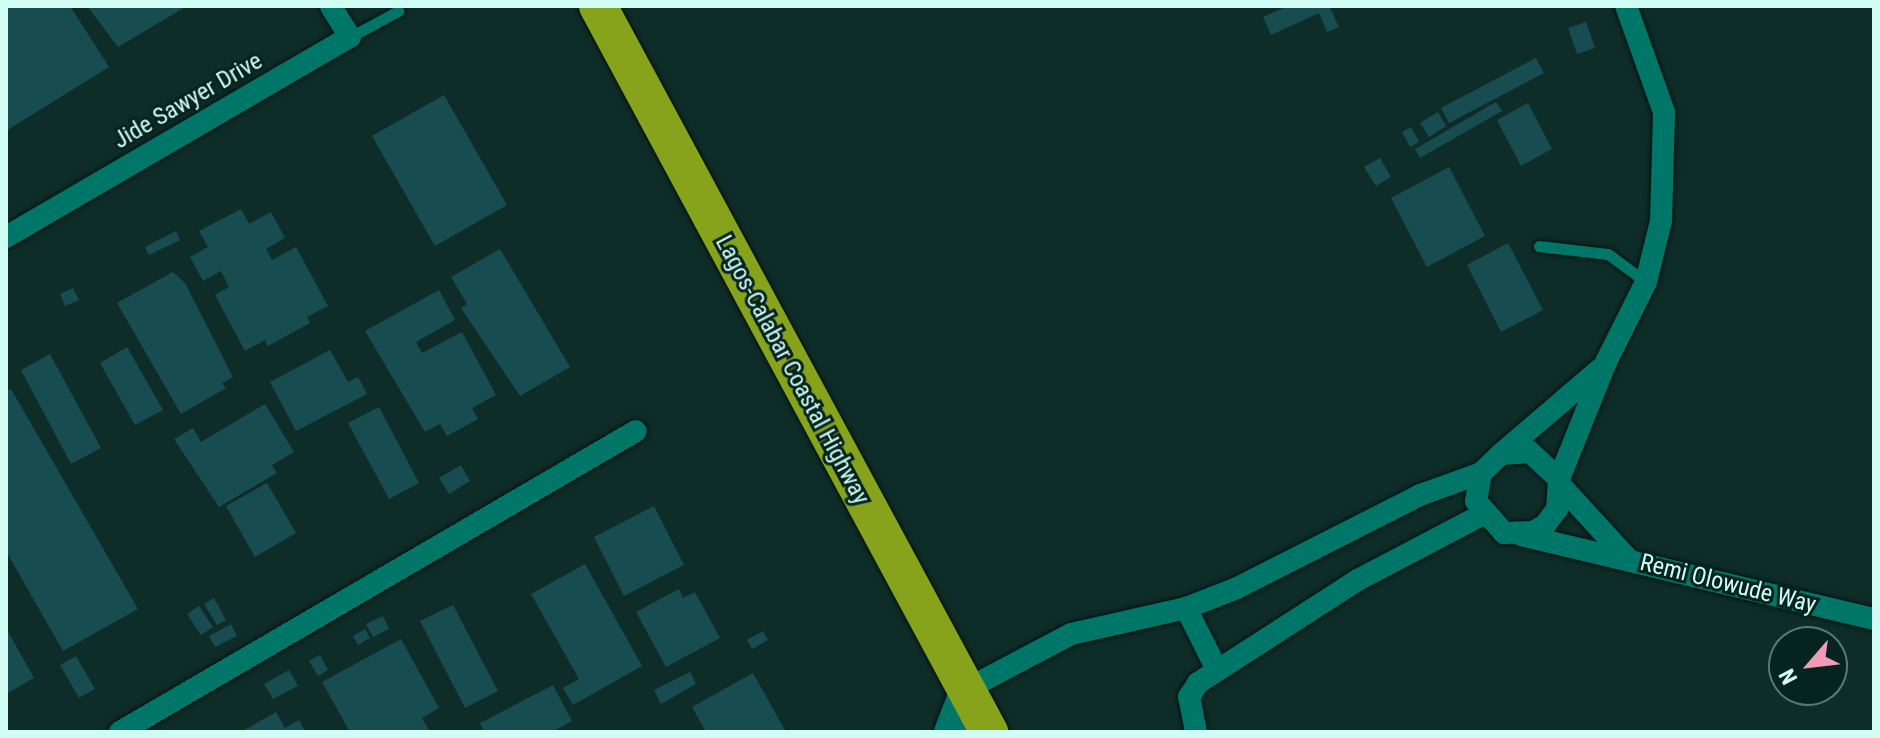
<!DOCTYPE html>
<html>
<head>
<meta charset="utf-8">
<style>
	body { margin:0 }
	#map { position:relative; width:1880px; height:738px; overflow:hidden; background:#0f2d28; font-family:"Roboto Condensed",sans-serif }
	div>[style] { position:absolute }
	.building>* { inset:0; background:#174c50 }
	.roads { filter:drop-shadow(0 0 2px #001511) drop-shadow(0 0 2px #001511) }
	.lane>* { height:11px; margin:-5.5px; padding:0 5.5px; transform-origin:5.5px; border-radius:5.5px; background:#007668 }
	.street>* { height:22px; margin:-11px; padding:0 11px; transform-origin:11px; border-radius:11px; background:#007668 }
	.secondary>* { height:30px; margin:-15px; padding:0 15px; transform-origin:15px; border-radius:15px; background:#007668 }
	.highway>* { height:38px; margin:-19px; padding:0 19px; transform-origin:19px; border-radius:19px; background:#87a21b }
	span { translate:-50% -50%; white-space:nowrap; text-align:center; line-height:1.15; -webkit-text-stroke:6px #05231f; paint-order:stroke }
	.street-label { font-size:24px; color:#d1fcf3 }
	.frame { position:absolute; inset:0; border:8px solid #d1fcf3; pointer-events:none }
	.north { position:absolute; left:1768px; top:626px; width:80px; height:80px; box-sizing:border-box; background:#05231f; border:2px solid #577a74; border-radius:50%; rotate:242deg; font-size:22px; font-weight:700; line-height:32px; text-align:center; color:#d1fcf3 }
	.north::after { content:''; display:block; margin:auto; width:28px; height:36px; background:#f19ab3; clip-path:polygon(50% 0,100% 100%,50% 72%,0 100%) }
</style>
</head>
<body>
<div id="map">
	<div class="building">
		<i style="clip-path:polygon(6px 6px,70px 6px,109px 67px,6px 131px)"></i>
		<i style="clip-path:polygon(87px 6px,187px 6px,118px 47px)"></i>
		<i style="clip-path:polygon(1288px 6px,1329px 6px,1339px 27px,1327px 32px,1319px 13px,1271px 35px,1263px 17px)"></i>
		<i style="clip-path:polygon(1586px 22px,1595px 48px,1577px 54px,1568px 28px)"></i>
		<i style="clip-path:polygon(1536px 58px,1544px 73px,1449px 123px,1441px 108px)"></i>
		<i style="clip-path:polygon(444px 95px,507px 205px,435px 246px,372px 136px)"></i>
		<i style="clip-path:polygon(1496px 102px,1502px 111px,1420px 158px,1415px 149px)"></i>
		<i style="clip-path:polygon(1528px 103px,1552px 149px,1521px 166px,1497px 120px)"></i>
		<i style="clip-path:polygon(1438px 112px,1446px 126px,1429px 137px,1420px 123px)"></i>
		<i style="clip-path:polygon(1411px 127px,1419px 142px,1410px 147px,1402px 132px)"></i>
		<i style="clip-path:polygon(1380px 158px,1391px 177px,1376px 186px,1364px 167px)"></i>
		<i style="clip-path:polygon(1449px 167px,1485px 236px,1427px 267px,1391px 198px)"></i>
		<i style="clip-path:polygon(241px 209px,249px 224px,271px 212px,285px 238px,266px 249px,272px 260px,296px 247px,328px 306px,307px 317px,310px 323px,268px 346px,265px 340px,245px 351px,215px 295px,229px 287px,221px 271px,203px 281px,190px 257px,208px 247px,199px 231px)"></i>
		<i style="clip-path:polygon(176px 231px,180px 240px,149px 255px,145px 247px)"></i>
		<i style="clip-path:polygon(1508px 243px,1543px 310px,1501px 332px,1467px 265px)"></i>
		<i style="clip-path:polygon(500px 249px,570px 367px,520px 396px,461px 308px,467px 304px,451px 277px)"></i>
		<i style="clip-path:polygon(173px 272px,185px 283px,233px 377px,222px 383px,226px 388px,181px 414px,117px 303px)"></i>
		<i style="clip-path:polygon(73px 288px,79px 300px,65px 306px,60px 294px)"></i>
		<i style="clip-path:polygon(439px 290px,455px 320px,416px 342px,422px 353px,462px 332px,496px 395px,472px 408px,478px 419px,447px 436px,440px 424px,425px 432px,365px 331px)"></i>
		<i style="clip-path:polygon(127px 347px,163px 410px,135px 425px,100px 363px)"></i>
		<i style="clip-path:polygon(330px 350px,348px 382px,358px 377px,367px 394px,296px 431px,270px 382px)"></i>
		<i style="clip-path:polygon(50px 354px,101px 448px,71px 464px,21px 370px)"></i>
		<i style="clip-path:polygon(11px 389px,138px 609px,63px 651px,6px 551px,6px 392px)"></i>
		<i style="clip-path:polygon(265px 404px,294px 452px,272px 465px,277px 473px,219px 507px,174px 439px,193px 428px,201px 442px)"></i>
		<i style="clip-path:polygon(379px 407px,419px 483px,389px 499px,348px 423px)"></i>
		<i style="clip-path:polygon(461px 465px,470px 481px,449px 494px,439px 478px)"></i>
		<i style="clip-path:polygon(267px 483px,296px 533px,255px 557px,226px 506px)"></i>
		<i style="clip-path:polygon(654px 506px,684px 565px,624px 596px,594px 537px)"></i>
		<i style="clip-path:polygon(585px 564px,642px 666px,573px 705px,563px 688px,579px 679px,531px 594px)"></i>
		<i style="clip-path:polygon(679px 589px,683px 598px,695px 592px,720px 638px,666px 667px,636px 612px)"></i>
		<i style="clip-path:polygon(214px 598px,226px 620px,217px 625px,204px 604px)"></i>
		<i style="clip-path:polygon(453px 605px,498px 691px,465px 708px,420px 621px)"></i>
		<i style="clip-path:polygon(199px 606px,213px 627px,201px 635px,187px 614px)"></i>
		<i style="clip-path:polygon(383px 616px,389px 629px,373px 637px,366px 624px)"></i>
		<i style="clip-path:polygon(231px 624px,237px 636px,215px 647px,209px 636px)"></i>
		<i style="clip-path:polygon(6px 628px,34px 678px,6px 694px)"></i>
		<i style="clip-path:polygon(365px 629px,370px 638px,358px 645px,353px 636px)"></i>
		<i style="clip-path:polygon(763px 631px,768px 640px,752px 649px,747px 640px)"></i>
		<i style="clip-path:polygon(401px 639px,439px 708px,422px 718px,430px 732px,350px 732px,322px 682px)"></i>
		<i style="clip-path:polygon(320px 655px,328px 670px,318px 676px,309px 661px)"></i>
		<i style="clip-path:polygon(76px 656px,95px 689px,79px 698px,60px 665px)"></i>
		<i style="clip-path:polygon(289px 670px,298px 686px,273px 699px,264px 684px)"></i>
		<i style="clip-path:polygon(690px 672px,696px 684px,661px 704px,654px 690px)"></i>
		<i style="clip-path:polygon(753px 673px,786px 732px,706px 732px,692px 707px)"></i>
		<i style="clip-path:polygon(553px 685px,572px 721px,552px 732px,484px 732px,480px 723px)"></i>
		<i style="clip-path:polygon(276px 712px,285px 728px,299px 720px,305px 732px,241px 732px)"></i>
	</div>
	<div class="roads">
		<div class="lane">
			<i style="left:350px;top:37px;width:55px;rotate:-28.4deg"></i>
			<i style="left:1539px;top:246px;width:69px;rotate:6.6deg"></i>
			<i style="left:1608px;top:254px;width:47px;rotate:36.4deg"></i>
		</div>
		<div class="street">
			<i style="left:6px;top:237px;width:398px;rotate:-30.2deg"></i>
			<i style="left:350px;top:37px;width:36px;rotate:-122deg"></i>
			<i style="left:1502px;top:453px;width:129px;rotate:-40.6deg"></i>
			<i style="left:1559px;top:479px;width:40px;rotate:-137deg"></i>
			<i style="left:1530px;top:452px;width:29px;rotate:176deg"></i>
			<i style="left:1501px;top:454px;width:28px;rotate:136deg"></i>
			<i style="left:1481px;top:473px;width:28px;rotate:100deg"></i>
			<i style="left:1476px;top:501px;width:43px;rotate:48.8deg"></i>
			<i style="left:1504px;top:533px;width:29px;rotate:-2deg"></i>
			<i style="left:1533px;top:532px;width:14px;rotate:-30deg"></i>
			<i style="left:1545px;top:525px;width:20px;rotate:-53deg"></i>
			<i style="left:1557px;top:509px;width:30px;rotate:-86deg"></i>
			<i style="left:1559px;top:479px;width:126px;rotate:-68.1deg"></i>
			<i style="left:1606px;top:362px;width:89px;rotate:-63.4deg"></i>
			<i style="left:1646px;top:282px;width:63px;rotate:-76.2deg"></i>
			<i style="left:1661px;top:221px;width:109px;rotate:-88.4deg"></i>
			<i style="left:1664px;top:112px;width:113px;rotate:-109.7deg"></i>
			<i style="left:1561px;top:486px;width:98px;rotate:47.5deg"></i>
			<i style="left:1521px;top:535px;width:363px;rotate:13.4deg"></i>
			<i style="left:1186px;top:608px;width:69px;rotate:63.4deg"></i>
			<i style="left:965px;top:690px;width:120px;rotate:-27.8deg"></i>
			<i style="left:1071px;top:634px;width:118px;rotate:-12.7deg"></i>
			<i style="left:1186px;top:608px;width:55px;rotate:-21.4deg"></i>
			<i style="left:1237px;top:588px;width:205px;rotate:-26.9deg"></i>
			<i style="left:1420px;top:495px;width:65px;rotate:-19.8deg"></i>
			<i style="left:120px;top:732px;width:597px;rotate:-30.26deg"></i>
			<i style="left:1196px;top:732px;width:36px;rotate:-101deg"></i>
			<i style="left:1189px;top:697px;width:17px;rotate:-57deg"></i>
			<i style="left:1198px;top:683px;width:190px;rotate:-32.8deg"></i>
			<i style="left:1358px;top:580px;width:140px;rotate:-27.7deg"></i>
		</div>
		<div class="secondary">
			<i style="left:949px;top:732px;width:45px;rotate:-69.1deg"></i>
		</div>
		<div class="highway">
			<i style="left:598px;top:6px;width:825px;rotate:61.69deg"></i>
		</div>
	</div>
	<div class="street-label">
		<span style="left:188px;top:101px;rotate:-30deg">Jide Sawyer Drive</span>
		<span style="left:792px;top:370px;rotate:62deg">Lagos-Calabar Coastal Highway</span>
		<span style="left:1728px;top:584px;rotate:14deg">Remi Olowude Way</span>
	</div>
	<div class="frame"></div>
	<div class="north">N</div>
</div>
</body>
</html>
